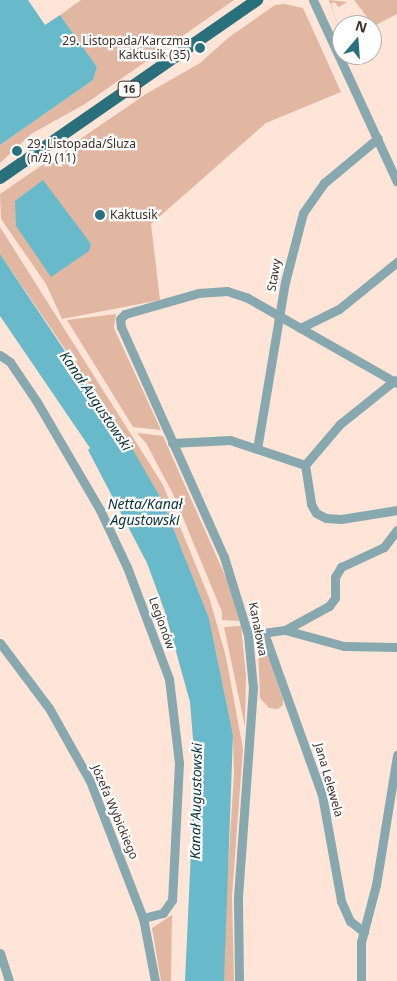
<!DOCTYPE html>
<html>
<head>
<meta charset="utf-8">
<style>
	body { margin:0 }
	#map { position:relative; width:397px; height:981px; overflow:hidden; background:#ffe5d7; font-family:"Noto Sans",sans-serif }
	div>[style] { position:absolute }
	.green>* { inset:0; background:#e1b7a1 }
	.water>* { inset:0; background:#68b9ca }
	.street>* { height:9px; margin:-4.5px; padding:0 4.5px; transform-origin:4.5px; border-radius:4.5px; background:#87a8af }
	.primary>* { height:12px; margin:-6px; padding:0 6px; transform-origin:6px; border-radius:6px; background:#2a6f7c }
	.dots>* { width:14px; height:14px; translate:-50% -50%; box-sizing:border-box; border:2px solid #fff; border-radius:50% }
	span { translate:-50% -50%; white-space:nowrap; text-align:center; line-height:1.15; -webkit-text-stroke:4.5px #fff; paint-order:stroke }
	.shield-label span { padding:1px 4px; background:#fff; border:1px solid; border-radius:4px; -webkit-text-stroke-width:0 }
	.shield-label { font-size:11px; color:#3c2f29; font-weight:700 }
	.poi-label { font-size:12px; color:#3c2f29 }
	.right { translate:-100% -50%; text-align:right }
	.left { translate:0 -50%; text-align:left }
	.street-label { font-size:12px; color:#3c2f29 }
	.water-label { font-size:14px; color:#093239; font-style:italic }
	.north { position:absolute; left:332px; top:15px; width:50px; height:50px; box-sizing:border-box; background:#fff; border:1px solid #b1aca9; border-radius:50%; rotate:18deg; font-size:14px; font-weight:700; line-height:20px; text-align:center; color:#3c2f29 }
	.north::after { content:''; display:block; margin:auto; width:18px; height:22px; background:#29707d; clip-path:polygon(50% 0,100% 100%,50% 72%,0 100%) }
</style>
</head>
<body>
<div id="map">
	<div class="green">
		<i style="clip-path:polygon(81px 0,234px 0,85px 104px,31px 134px,0 163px,0 145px,93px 80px,97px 67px,60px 15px)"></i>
		<i style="clip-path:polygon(329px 0,347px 2px,339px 7px,334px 2px,331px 4px,342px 37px)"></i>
		<i style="clip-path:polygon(354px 0,397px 0,397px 14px,374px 26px)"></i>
		<i style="clip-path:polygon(284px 4px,303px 8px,341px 92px,266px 123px,151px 224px,160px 300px,62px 319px,46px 284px,1px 219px,0 194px,146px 94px,200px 63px,228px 38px,275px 5px)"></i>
		<i style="clip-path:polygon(0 227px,163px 485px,210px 600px,226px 657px,243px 749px,232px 896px,234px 981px,224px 981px,223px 944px,234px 775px,233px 735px,209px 618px,162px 500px,121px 431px,0 254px)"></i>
		<i style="clip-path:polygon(116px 314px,114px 328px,161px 430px,133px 427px,67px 320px)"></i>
		<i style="clip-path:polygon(137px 433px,163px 436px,227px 580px,239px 621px,222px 620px,222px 612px,174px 496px,146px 443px)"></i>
		<i style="clip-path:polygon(241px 626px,246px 676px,245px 727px,224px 627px)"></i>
		<i style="clip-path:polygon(262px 640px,283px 699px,283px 705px,278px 709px,269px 708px,260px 698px,258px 647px)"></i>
		<i style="clip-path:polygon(172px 915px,171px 981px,161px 981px,152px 928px)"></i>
	</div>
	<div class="water">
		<i style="clip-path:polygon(0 0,28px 0,45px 25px,60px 15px,97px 67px,93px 80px,0 145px)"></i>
		<i style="clip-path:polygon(43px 180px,91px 244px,89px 251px,51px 277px,16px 226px,15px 201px)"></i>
		<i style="clip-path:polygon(0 254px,119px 432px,122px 431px,162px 500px,209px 618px,233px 735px,224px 981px,185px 981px,195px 764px,190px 702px,165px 612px,147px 563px,88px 450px,90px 448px,0 316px)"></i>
	</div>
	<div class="street">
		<i style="left:313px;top:0;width:200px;rotate:65.2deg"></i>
		<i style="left:300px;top:328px;width:43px;rotate:-26deg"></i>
		<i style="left:339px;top:309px;width:75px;rotate:-39deg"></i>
		<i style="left:0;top:355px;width:12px;rotate:35deg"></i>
		<i style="left:10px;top:362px;width:48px;rotate:56deg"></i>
		<i style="left:37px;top:402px;width:125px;rotate:59.7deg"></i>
		<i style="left:100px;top:510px;width:63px;rotate:64.7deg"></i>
		<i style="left:127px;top:567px;width:120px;rotate:69.4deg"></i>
		<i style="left:169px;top:679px;width:85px;rotate:83.2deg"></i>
		<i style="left:179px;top:763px;width:137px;rotate:92.9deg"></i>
		<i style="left:172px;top:900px;width:16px;rotate:125deg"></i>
		<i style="left:163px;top:913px;width:21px;rotate:166deg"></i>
		<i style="left:172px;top:443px;width:58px;rotate:-3deg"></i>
		<i style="left:230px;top:440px;width:79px;rotate:18.4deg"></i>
		<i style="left:305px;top:465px;width:39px;rotate:81deg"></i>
		<i style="left:311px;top:504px;width:10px;rotate:61deg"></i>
		<i style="left:316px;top:513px;width:11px;rotate:27deg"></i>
		<i style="left:326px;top:518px;width:15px;rotate:4deg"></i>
		<i style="left:341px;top:519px;width:57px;rotate:-9.1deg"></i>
		<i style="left:257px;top:449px;width:169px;rotate:-80.5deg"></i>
		<i style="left:285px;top:282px;width:71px;rotate:-75.4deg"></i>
		<i style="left:303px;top:213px;width:37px;rotate:-55deg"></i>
		<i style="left:324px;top:183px;width:70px;rotate:-39.8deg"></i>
		<i style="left:305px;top:465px;width:54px;rotate:-49.5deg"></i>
		<i style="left:340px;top:424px;width:70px;rotate:-38.7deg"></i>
		<i style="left:285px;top:630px;width:50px;rotate:-28.6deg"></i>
		<i style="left:329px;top:606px;width:10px;rotate:-53deg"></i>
		<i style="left:335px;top:598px;width:21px;rotate:-90deg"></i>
		<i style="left:335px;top:577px;width:12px;rotate:-59deg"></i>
		<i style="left:341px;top:567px;width:47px;rotate:-24.9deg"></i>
		<i style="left:384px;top:547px;width:21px;rotate:-53deg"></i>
		<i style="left:264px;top:633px;width:172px;rotate:70.3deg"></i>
		<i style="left:322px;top:795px;width:108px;rotate:79.8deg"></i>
		<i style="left:341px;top:901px;width:22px;rotate:66deg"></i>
		<i style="left:350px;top:921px;width:18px;rotate:38deg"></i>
		<i style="left:248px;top:635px;width:37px;rotate:-8deg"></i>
		<i style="left:285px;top:630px;width:61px;rotate:15.2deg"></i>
		<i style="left:344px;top:646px;width:53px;rotate:1.1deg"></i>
		<i style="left:0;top:643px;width:81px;rotate:53deg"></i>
		<i style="left:49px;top:708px;width:84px;rotate:60.7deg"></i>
		<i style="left:90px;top:781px;width:147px;rotate:68.9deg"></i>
		<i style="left:143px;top:918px;width:64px;rotate:79.2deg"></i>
		<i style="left:0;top:953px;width:29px;rotate:72deg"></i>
		<i style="left:239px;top:981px;width:84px;rotate:-90.7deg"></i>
		<i style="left:238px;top:897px;width:210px;rotate:-85.9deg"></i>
		<i style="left:253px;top:688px;width:53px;rotate:-95.4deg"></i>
		<i style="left:248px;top:635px;width:82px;rotate:-107.1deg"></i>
		<i style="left:224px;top:557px;width:252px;rotate:-114.1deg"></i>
		<i style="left:121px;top:327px;width:8px;rotate:-97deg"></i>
		<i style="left:120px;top:319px;width:7px;rotate:-45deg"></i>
		<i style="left:125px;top:314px;width:76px;rotate:-16deg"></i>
		<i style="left:198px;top:293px;width:29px;rotate:-4deg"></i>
		<i style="left:227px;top:291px;width:20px;rotate:18deg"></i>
		<i style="left:246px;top:297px;width:174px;rotate:29.7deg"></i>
		<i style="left:361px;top:981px;width:39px;rotate:-90deg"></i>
		<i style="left:361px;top:942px;width:59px;rotate:-75.3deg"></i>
		<i style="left:376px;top:885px;width:132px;rotate:-80.8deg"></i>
	</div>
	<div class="primary">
		<i style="left:0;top:178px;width:313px;rotate:-34.7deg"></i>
	</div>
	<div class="dots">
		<i style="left:200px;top:48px;background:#29707d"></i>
		<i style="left:17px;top:151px;background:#29707d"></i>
		<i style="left:100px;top:215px;background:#29707d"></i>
	</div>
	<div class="shield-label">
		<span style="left:129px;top:89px">16</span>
	</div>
	<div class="poi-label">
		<span class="right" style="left:190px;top:48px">29. Listopada/Karczma<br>Kaktusik (35)</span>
		<span class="left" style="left:27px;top:151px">29. Listopada/Śluza<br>(n/ż) (11)</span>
		<span class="left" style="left:110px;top:215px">Kaktusik</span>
	</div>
	<div class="street-label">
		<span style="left:274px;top:275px;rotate:-80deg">Stawy</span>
		<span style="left:162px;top:623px;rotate:70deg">Legionów</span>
		<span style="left:258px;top:629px;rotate:79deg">Kanałowa</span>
		<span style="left:329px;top:780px;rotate:74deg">Jana Lelewela</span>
		<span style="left:115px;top:812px;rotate:67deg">Józefa Wybickiego</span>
	</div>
	<div class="water-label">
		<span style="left:96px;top:401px;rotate:56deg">Kanał Augustowski</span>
		<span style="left:145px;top:512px">Netta/Kanał<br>Agustowski</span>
		<span style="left:196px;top:801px;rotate:-89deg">Kanał Augustowski</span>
	</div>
	<div class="north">N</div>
</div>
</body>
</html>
